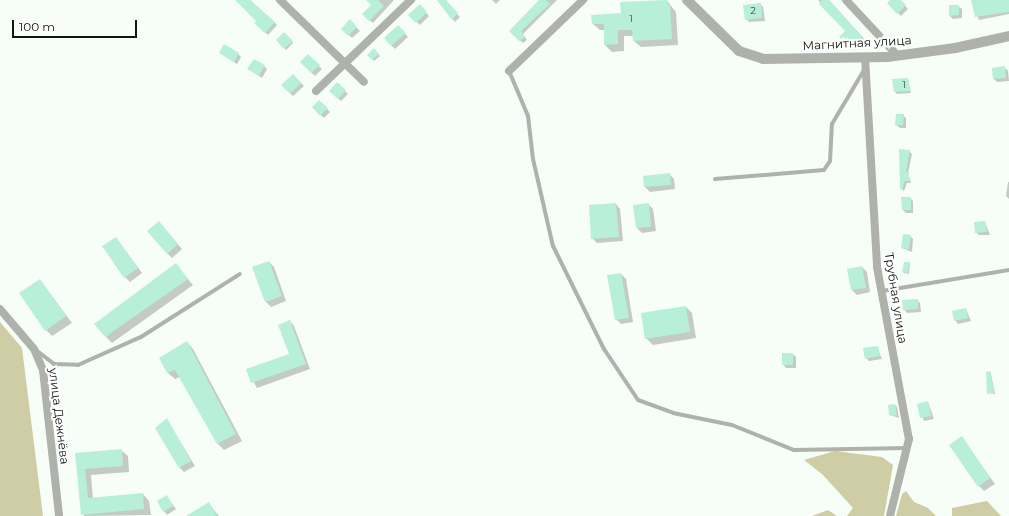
<!DOCTYPE html>
<html>
<head>
<meta charset="utf-8">
<style>
	body { margin:0 }
	#map { position:relative; width:1009px; height:516px; overflow:hidden; background:#f6fef7; font-family:Montserrat,sans-serif }
	div>[style] { position:absolute }
	.green>* { inset:0; background:#cecda6 }
	.shadow>* { inset:0; background:#0003 }
	.building>* { inset:0; background:#b7efd8 }
	.service>* { height:4px; margin:-2px; padding:0 2px; transform-origin:2px; border-radius:2px; background:#afb2ab }
	.minor>* { height:8px; margin:-4px; padding:0 4px; transform-origin:4px; border-radius:4px; background:#afb2ab }
	.tertiary>* { height:10px; margin:-5px; padding:0 5px; transform-origin:5px; border-radius:5px; background:#afb2ab }
	span { translate:-50% -50%; white-space:nowrap; text-align:center; line-height:1.15; -webkit-text-stroke:4px #fff; paint-order:stroke }
	.number-label { font-size:10px; color:#3a4c43 }
	.number-label span { -webkit-text-stroke-width:0 }
	.street-label { font-size:12px; color:#101511 }
	.scale { position:absolute; left:12px; top:20px; width:125px; height:18px; box-sizing:border-box; border:2px solid #101511; border-top:0; padding-left:5px; font-size:12px; line-height:14px; white-space:nowrap; color:#101511; -webkit-text-stroke:3px #fff; paint-order:stroke }
</style>
</head>
<body>
<div id="map">
	<div class="green">
		<i style="clip-path:polygon(0 322px,22px 348px,43px 516px,0 516px)"></i>
		<i style="clip-path:polygon(835px 451px,882px 457px,893px 465px,884px 516px,847px 516px,853px 508px,823px 475px,804px 460px)"></i>
		<i style="clip-path:polygon(906px 491px,914px 502px,928px 508px,936px 516px,896px 516px,902px 494px)"></i>
		<i style="clip-path:polygon(987px 501px,1001px 516px,952px 516px,952px 508px)"></i>
		<i style="clip-path:polygon(828px 510px,837px 516px,812px 516px)"></i>
	</div>
	<div class="shadow">
		<i style="clip-path:polygon(236px 0,250px 0,277px 25px,268px 35px,255px 23px,258px 21px)"></i>
		<i style="clip-path:polygon(371px 0,394px 0,373px 23px,363px 14px,372px 5px)"></i>
		<i style="clip-path:polygon(437px 0,447px 0,446px 2px,460px 17px,455px 22px)"></i>
		<i style="clip-path:polygon(492px 0,500px 0,496px 4px)"></i>
		<i style="clip-path:polygon(541px 0,557px 0,523px 34px,527px 40px,523px 43px,510px 31px)"></i>
		<i style="clip-path:polygon(818px 0,829px 0,864px 39px,854px 50px,841px 37px,846px 31px)"></i>
		<i style="clip-path:polygon(892px 0,900px 0,908px 9px,901px 16px,888px 3px)"></i>
		<i style="clip-path:polygon(972px 0,1009px 0,1009px 14px,979px 20px)"></i>
		<i style="clip-path:polygon(667px 1px,676px 12px,678px 45px,641px 47px,634px 41px,634px 36px,624px 36px,624px 51px,612px 52px,605px 45px,605px 30px,600px 30px,593px 24px)"></i>
		<i style="clip-path:polygon(760px 4px,763px 7px,765px 21px,749px 22px,746px 19px)"></i>
		<i style="clip-path:polygon(420px 6px,429px 16px,420px 25px,410px 15px)"></i>
		<i style="clip-path:polygon(958px 6px,962px 9px,962px 18px,953px 19px,950px 16px)"></i>
		<i style="clip-path:polygon(353px 24px,360px 31px,352px 38px,342px 29px)"></i>
		<i style="clip-path:polygon(398px 26px,408px 37px,395px 49px,385px 38px)"></i>
		<i style="clip-path:polygon(284px 33px,293px 43px,286px 50px,277px 40px)"></i>
		<i style="clip-path:polygon(374px 50px,380px 56px,374px 61px,368px 55px)"></i>
		<i style="clip-path:polygon(238px 54px,241px 57px,237px 64px,224px 56px)"></i>
		<i style="clip-path:polygon(308px 56px,322px 69px,315px 76px,301px 62px)"></i>
		<i style="clip-path:polygon(264px 66px,267px 69px,262px 78px,249px 69px)"></i>
		<i style="clip-path:polygon(1004px 67px,1008px 71px,1009px 81px,997px 82px,994px 79px)"></i>
		<i style="clip-path:polygon(293px 75px,304px 86px,293px 96px,282px 85px)"></i>
		<i style="clip-path:polygon(908px 79px,911px 93px,897px 94px,895px 92px)"></i>
		<i style="clip-path:polygon(337px 84px,348px 94px,341px 101px,330px 91px)"></i>
		<i style="clip-path:polygon(319px 101px,330px 112px,324px 118px,313px 107px)"></i>
		<i style="clip-path:polygon(903px 115px,906px 118px,906px 128px,900px 128px,896px 125px)"></i>
		<i style="clip-path:polygon(909px 151px,912px 154px,908px 173px,911px 183px,907px 183px,904px 191px,901px 189px)"></i>
		<i style="clip-path:polygon(669px 174px,674px 179px,675px 189px,650px 192px,645px 187px)"></i>
		<i style="clip-path:polygon(1008px 182px,1009px 182px,1009px 199px,1006px 196px)"></i>
		<i style="clip-path:polygon(910px 198px,913px 201px,913px 213px,906px 213px,903px 210px)"></i>
		<i style="clip-path:polygon(616px 204px,620px 209px,623px 241px,597px 243px,592px 238px)"></i>
		<i style="clip-path:polygon(648px 204px,653px 209px,656px 231px,642px 233px,637px 228px,634px 206px)"></i>
		<i style="clip-path:polygon(985px 222px,990px 235px,979px 235px,976px 232px)"></i>
		<i style="clip-path:polygon(163px 227px,182px 249px,172px 258px,167px 253px)"></i>
		<i style="clip-path:polygon(910px 236px,913px 239px,912px 252px,902px 248px)"></i>
		<i style="clip-path:polygon(116px 238px,142px 273px,130px 282px,125px 277px)"></i>
		<i style="clip-path:polygon(269px 262px,274px 267px,286px 301px,271px 307px,266px 302px,253px 268px)"></i>
		<i style="clip-path:polygon(910px 263px,909px 274px,904px 273px,903px 272px)"></i>
		<i style="clip-path:polygon(176px 265px,193px 285px,112px 343px,106px 337px)"></i>
		<i style="clip-path:polygon(862px 267px,867px 272px,870px 292px,857px 295px,852px 290px)"></i>
		<i style="clip-path:polygon(621px 274px,626px 279px,633px 322px,621px 324px,616px 319px)"></i>
		<i style="clip-path:polygon(40px 280px,72px 323px,52px 336px,46px 330px)"></i>
		<i style="clip-path:polygon(917px 300px,920px 303px,921px 312px,907px 313px,904px 309px)"></i>
		<i style="clip-path:polygon(686px 307px,692px 313px,696px 338px,653px 345px,646px 338px)"></i>
		<i style="clip-path:polygon(966px 309px,971px 321px,958px 324px,955px 320px)"></i>
		<i style="clip-path:polygon(290px 321px,294px 326px,310px 369px,257px 388px,247px 370px,290px 355px)"></i>
		<i style="clip-path:polygon(187px 342px,193px 349px,242px 441px,224px 450px,217px 443px,180px 377px,175px 379px,168px 373px)"></i>
		<i style="clip-path:polygon(877px 347px,882px 359px,869px 361px,866px 358px)"></i>
		<i style="clip-path:polygon(783px 354px,793px 354px,796px 357px,796px 368px,786px 368px,783px 364px)"></i>
		<i style="clip-path:polygon(990px 372px,991px 374px,995px 394px,988px 393px)"></i>
		<i style="clip-path:polygon(928px 402px,934px 419px,924px 421px,918px 404px)"></i>
		<i style="clip-path:polygon(895px 405px,897px 407px,899px 418px,890px 415px)"></i>
		<i style="clip-path:polygon(167px 420px,195px 466px,184px 472px,179px 467px)"></i>
		<i style="clip-path:polygon(961px 437px,995px 484px,984px 491px,979px 486px)"></i>
		<i style="clip-path:polygon(121px 450px,128px 456px,129px 472px,91px 475px,93px 499px,143px 494px,149px 501px,151px 515px,84px 516px,76px 454px)"></i>
		<i style="clip-path:polygon(167px 497px,176px 509px,167px 515px,164px 511px)"></i>
		<i style="clip-path:polygon(209px 504px,219px 516px,188px 516px)"></i>
	</div>
	<div class="building">
		<i style="clip-path:polygon(235px 0,250px 0,275px 22px,265px 33px,254px 23px,256px 21px)"></i>
		<i style="clip-path:polygon(366px 0,378px 0,384px 6px,369px 21px,362px 14px,371px 5px)"></i>
		<i style="clip-path:polygon(437px 0,446px 0,458px 13px,452px 20px)"></i>
		<i style="clip-path:polygon(539px 0,546px 0,550px 4px,521px 31px,525px 37px,519px 41px,509px 31px)"></i>
		<i style="clip-path:polygon(667px 0,668px 5px,670px 5px,672px 39px,633px 41px,632px 30px,618px 30px,618px 44px,604px 45px,604px 24px,592px 24px,591px 15px,621px 13px,620px 2px)"></i>
		<i style="clip-path:polygon(822px 0,829px 0,862px 36px,850px 48px,839px 37px,845px 31px,819px 4px)"></i>
		<i style="clip-path:polygon(890px 0,901px 0,906px 5px,897px 14px,887px 3px)"></i>
		<i style="clip-path:polygon(971px 0,1009px 0,1009px 12px,975px 17px)"></i>
		<i style="clip-path:polygon(761px 3px,762px 18px,745px 20px,743px 5px)"></i>
		<i style="clip-path:polygon(420px 4px,427px 12px,416px 23px,408px 15px)"></i>
		<i style="clip-path:polygon(949px 5px,959px 5px,959px 15px,949px 16px)"></i>
		<i style="clip-path:polygon(350px 19px,357px 27px,348px 36px,341px 29px)"></i>
		<i style="clip-path:polygon(398px 25px,406px 33px,391px 46px,384px 38px)"></i>
		<i style="clip-path:polygon(284px 32px,293px 41px,284px 49px,276px 40px)"></i>
		<i style="clip-path:polygon(224px 44px,239px 53px,234px 62px,219px 53px)"></i>
		<i style="clip-path:polygon(374px 48px,379px 54px,372px 60px,367px 55px)"></i>
		<i style="clip-path:polygon(308px 54px,320px 65px,311px 73px,300px 62px)"></i>
		<i style="clip-path:polygon(254px 59px,265px 65px,259px 76px,247px 69px)"></i>
		<i style="clip-path:polygon(1005px 66px,1006px 78px,993px 79px,992px 68px)"></i>
		<i style="clip-path:polygon(293px 74px,301px 83px,290px 94px,281px 85px)"></i>
		<i style="clip-path:polygon(908px 78px,910px 91px,894px 92px,892px 79px)"></i>
		<i style="clip-path:polygon(337px 82px,346px 90px,338px 99px,329px 91px)"></i>
		<i style="clip-path:polygon(319px 100px,328px 108px,320px 116px,312px 107px)"></i>
		<i style="clip-path:polygon(896px 114px,904px 114px,903px 125px,895px 125px)"></i>
		<i style="clip-path:polygon(899px 149px,910px 150px,906px 172px,909px 172px,909px 181px,904px 181px,903px 189px,900px 189px)"></i>
		<i style="clip-path:polygon(670px 173px,671px 185px,644px 187px,643px 176px)"></i>
		<i style="clip-path:polygon(901px 197px,911px 197px,911px 210px,902px 210px)"></i>
		<i style="clip-path:polygon(616px 203px,619px 237px,591px 239px,589px 205px)"></i>
		<i style="clip-path:polygon(649px 203px,651px 227px,636px 228px,633px 205px)"></i>
		<i style="clip-path:polygon(159px 221px,178px 244px,167px 254px,147px 231px)"></i>
		<i style="clip-path:polygon(985px 221px,987px 232px,975px 233px,974px 222px)"></i>
		<i style="clip-path:polygon(903px 234px,911px 235px,909px 249px,901px 248px)"></i>
		<i style="clip-path:polygon(116px 237px,138px 268px,124px 278px,102px 246px)"></i>
		<i style="clip-path:polygon(269px 261px,282px 296px,265px 302px,252px 267px)"></i>
		<i style="clip-path:polygon(904px 262px,910px 262px,908px 273px,902px 272px)"></i>
		<i style="clip-path:polygon(176px 263px,188px 279px,105px 337px,94px 324px)"></i>
		<i style="clip-path:polygon(862px 266px,866px 288px,851px 290px,847px 269px)"></i>
		<i style="clip-path:polygon(621px 273px,629px 318px,615px 320px,607px 275px)"></i>
		<i style="clip-path:polygon(40px 279px,66px 316px,45px 331px,19px 293px)"></i>
		<i style="clip-path:polygon(918px 299px,918px 309px,903px 310px,902px 300px)"></i>
		<i style="clip-path:polygon(686px 306px,690px 332px,645px 339px,641px 313px)"></i>
		<i style="clip-path:polygon(966px 308px,968px 318px,954px 321px,952px 311px)"></i>
		<i style="clip-path:polygon(290px 320px,306px 364px,251px 383px,246px 369px,289px 354px,278px 325px)"></i>
		<i style="clip-path:polygon(187px 341px,236px 434px,217px 444px,175px 370px,167px 373px,159px 358px)"></i>
		<i style="clip-path:polygon(878px 346px,880px 356px,865px 359px,863px 348px)"></i>
		<i style="clip-path:polygon(782px 353px,793px 353px,793px 365px,782px 365px)"></i>
		<i style="clip-path:polygon(990px 371px,994px 393px,987px 394px,986px 372px)"></i>
		<i style="clip-path:polygon(928px 401px,931px 416px,920px 418px,917px 404px)"></i>
		<i style="clip-path:polygon(895px 404px,897px 416px,889px 415px,888px 405px)"></i>
		<i style="clip-path:polygon(167px 418px,191px 461px,179px 468px,155px 428px)"></i>
		<i style="clip-path:polygon(962px 436px,990px 478px,978px 487px,949px 445px)"></i>
		<i style="clip-path:polygon(122px 449px,123px 466px,85px 469px,88px 498px,143px 493px,144px 509px,81px 515px,75px 453px)"></i>
		<i style="clip-path:polygon(167px 495px,173px 506px,163px 512px,157px 501px)"></i>
		<i style="clip-path:polygon(209px 502px,217px 516px,186px 516px)"></i>
	</div>
	<div class="service">
		<i style="left:509px;top:71px;width:49px;rotate:67.1deg"></i>
		<i style="left:528px;top:116px;width:43px;rotate:83.4deg"></i>
		<i style="left:533px;top:159px;width:89px;rotate:77.1deg"></i>
		<i style="left:553px;top:246px;width:115px;rotate:63.7deg"></i>
		<i style="left:604px;top:349px;width:61px;rotate:56.3deg"></i>
		<i style="left:638px;top:400px;width:37px;rotate:20deg"></i>
		<i style="left:673px;top:413px;width:60px;rotate:11.5deg"></i>
		<i style="left:732px;top:425px;width:67px;rotate:22deg"></i>
		<i style="left:794px;top:450px;width:113px;rotate:-1deg"></i>
		<i style="left:715px;top:179px;width:109px;rotate:-4.7deg"></i>
		<i style="left:824px;top:170px;width:11px;rotate:-56deg"></i>
		<i style="left:830px;top:161px;width:37px;rotate:-87deg"></i>
		<i style="left:832px;top:124px;width:63px;rotate:-59.3deg"></i>
		<i style="left:882px;top:291px;width:129px;rotate:-9.4deg"></i>
		<i style="left:36px;top:350px;width:23px;rotate:38deg"></i>
		<i style="left:54px;top:364px;width:24px;rotate:2deg"></i>
		<i style="left:78px;top:365px;width:69px;rotate:-24deg"></i>
		<i style="left:141px;top:337px;width:117px;rotate:-32.5deg"></i>
	</div>
	<div class="minor">
		<i style="left:280px;top:0;width:117px;rotate:44.3deg"></i>
		<i style="left:846px;top:0;width:76px;rotate:47.1deg"></i>
		<i style="left:865px;top:57px;width:210px;rotate:86.7deg"></i>
		<i style="left:877px;top:267px;width:175px;rotate:79.5deg"></i>
		<i style="left:909px;top:439px;width:79px;rotate:103.9deg"></i>
		<i style="left:509px;top:71px;width:103px;rotate:-43.8deg"></i>
		<i style="left:316px;top:91px;width:132px;rotate:-43.8deg"></i>
		<i style="left:0;top:309px;width:52px;rotate:49.6deg"></i>
		<i style="left:34px;top:349px;width:23px;rotate:67deg"></i>
		<i style="left:43px;top:370px;width:147px;rotate:83.7deg"></i>
	</div>
	<div class="tertiary">
		<i style="left:687px;top:0;width:73px;rotate:44.4deg"></i>
		<i style="left:739px;top:51px;width:25px;rotate:18deg"></i>
		<i style="left:763px;top:59px;width:124px;rotate:-0.9deg"></i>
		<i style="left:887px;top:57px;width:69px;rotate:-7.5deg"></i>
		<i style="left:955px;top:48px;width:55px;rotate:-12.5deg"></i>
	</div>
	<div class="number-label">
		<span style="left:753px;top:11px">2</span>
		<span style="left:631px;top:19px">1</span>
		<span style="left:904px;top:85px">1</span>
	</div>
	<div class="street-label">
		<span style="left:857px;top:43px;rotate:-3deg">Магнитная улица</span>
		<span style="left:896px;top:298px;rotate:81deg">Трубная улица</span>
		<span style="left:59px;top:416px;rotate:83deg">улица Дежнёва</span>
	</div>
	<div class="scale">100 m</div>
</div>
</body>
</html>
